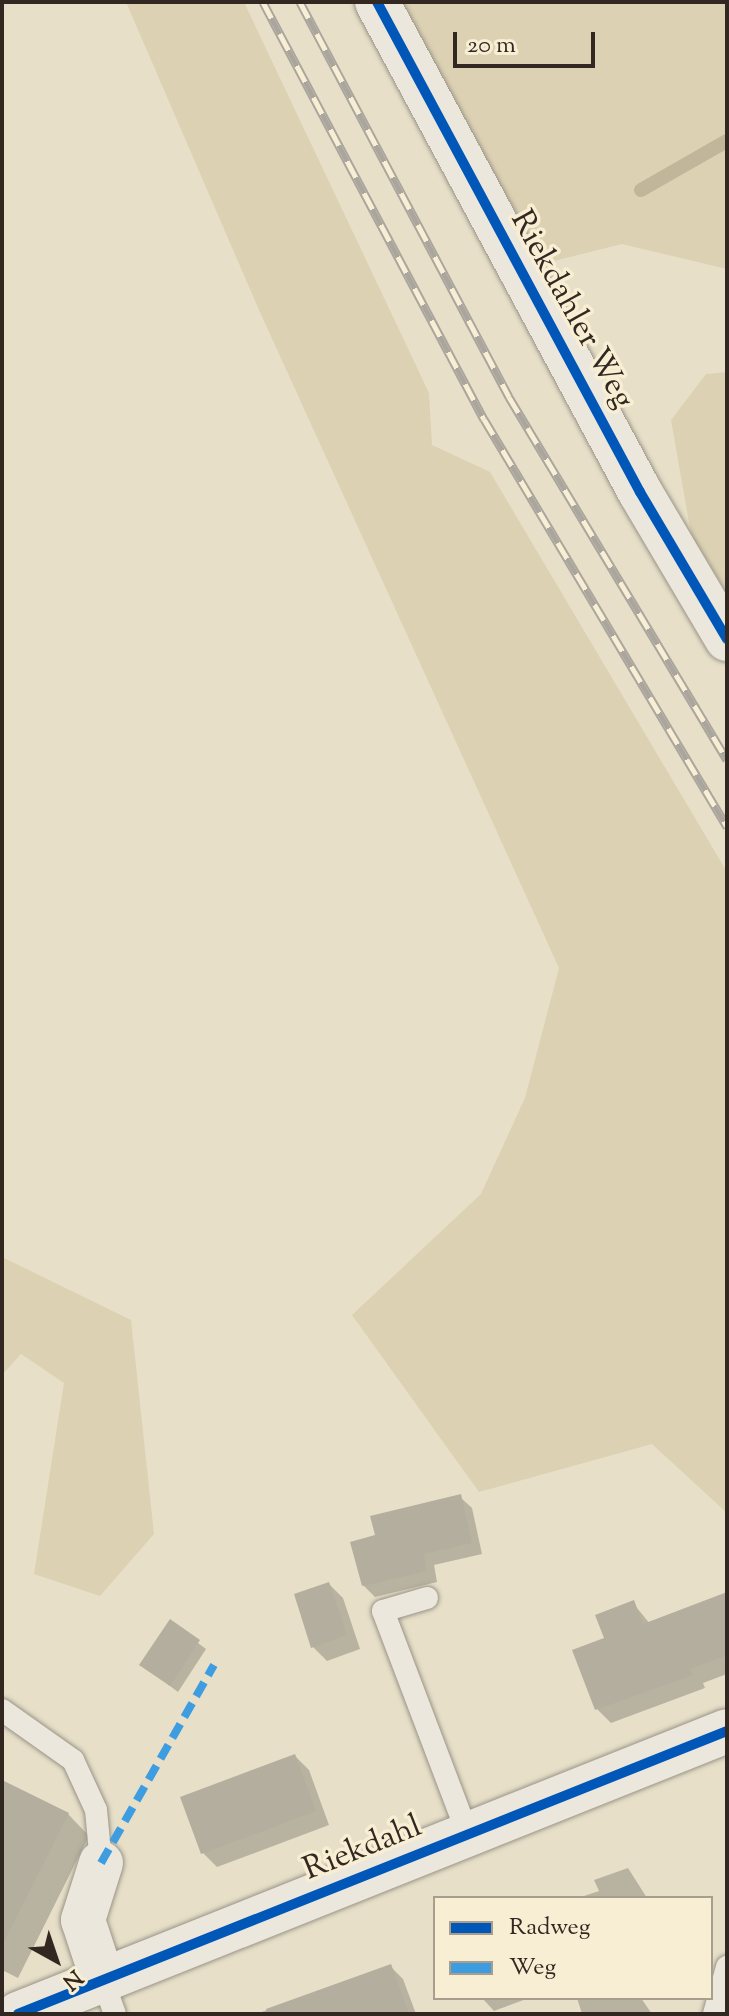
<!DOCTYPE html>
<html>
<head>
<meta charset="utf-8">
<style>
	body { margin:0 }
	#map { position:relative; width:729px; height:2016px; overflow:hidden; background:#e7dfc8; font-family:"Sorts Mill Goudy",serif }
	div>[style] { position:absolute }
	.green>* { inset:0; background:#dcd1b3 }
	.shadow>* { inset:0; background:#0003 }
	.stream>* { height:14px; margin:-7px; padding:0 7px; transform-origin:7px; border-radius:7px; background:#c2b69a }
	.building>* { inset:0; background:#b4ae9f }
	.roads { filter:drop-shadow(0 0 2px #999487) drop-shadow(0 0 2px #999487) }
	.service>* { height:22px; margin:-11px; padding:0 11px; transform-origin:11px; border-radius:11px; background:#ebe7dc }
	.minor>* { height:44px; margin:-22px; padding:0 22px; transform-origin:22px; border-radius:22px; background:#ebe7dc }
	.rail>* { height:9px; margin-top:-4.5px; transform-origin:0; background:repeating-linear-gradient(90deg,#f8eed3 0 18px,#aba69d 0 36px); box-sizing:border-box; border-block:2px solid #aba69d }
	.quiet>* { height:8px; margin-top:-4px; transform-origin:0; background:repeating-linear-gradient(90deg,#3e9ce0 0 16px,transparent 0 24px) }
	.cycleway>* { height:10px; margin:-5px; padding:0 5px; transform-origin:5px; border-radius:5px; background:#0057b8 }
	span { translate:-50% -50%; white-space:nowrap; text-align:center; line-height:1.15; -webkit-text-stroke:7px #f8eed3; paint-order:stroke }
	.street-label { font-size:32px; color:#332721 }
	.frame { position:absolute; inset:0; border:4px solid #332721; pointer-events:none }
	.legend { position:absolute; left:433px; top:1896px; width:280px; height:104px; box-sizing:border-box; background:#f8eed3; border:2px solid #a99e8c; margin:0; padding:10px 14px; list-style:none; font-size:24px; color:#332721 }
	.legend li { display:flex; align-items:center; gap:16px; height:40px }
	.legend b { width:40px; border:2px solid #a99e8c }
	.north { position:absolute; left:16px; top:1920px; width:80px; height:80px; -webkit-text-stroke:6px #f8eed3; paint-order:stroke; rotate:140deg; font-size:22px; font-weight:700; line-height:32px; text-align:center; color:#332721 }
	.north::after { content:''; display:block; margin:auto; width:28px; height:36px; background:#332721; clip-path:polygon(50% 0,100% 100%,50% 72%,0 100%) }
	.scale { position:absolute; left:453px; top:32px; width:142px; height:36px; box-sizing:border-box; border:4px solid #332721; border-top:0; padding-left:10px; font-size:24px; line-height:28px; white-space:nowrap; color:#332721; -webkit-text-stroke:6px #f8eed3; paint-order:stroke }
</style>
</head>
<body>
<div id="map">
	<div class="green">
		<i style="clip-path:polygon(126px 2px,244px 2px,429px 393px,432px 445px,490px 472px,727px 872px,727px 1513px,652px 1444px,479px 1492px,352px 1315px,481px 1194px,525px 1098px,559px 968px,259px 310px)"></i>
		<i style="clip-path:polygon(401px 2px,727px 2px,727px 269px,622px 244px,546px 263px,440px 84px)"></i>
		<i style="clip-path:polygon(727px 372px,727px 593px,691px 534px,671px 420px,706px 374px)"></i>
		<i style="clip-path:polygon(2px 1257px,131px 1320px,154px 1534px,100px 1596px,34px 1574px,64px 1383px,21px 1354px,2px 1375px)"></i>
	</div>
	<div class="shadow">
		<i style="clip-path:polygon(460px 1497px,472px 1508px,482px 1554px,434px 1565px,437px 1582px,375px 1597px,363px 1585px,377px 1536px)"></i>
		<i style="clip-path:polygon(329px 1584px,343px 1598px,360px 1649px,327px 1661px,313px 1647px)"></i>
		<i style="clip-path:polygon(633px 1603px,650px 1624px,727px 1649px,727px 1674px,703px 1683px,705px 1688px,611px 1723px,597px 1709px,606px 1639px)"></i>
		<i style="clip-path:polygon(170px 1622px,206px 1649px,178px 1692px,142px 1665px)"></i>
		<i style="clip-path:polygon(295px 1756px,309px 1770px,329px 1825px,217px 1867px,203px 1853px)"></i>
		<i style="clip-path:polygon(2px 1782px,68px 1814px,89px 1836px,18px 1978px,2px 1970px)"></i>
		<i style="clip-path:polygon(628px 1868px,647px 1898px,578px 1898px,599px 1891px,594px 1880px)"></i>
		<i style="clip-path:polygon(390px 1966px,403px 1979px,416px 2014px,256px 2014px)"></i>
		<i style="clip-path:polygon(482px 1998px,529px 1998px,494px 2011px)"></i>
		<i style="clip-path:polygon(577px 1998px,641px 1998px,652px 2014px,582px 2014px)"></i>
	</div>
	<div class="stream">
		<i style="left:641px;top:190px;width:99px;rotate:-29.7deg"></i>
	</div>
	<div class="building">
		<i style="clip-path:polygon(461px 1494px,472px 1543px,424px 1554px,427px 1571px,362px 1586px,350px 1542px,375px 1535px,370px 1516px)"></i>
		<i style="clip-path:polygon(329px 1582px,347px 1635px,311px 1648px,294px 1594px)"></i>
		<i style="clip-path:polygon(727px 1592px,727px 1655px,690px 1669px,693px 1675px,595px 1710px,572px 1650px,604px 1638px,595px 1615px,634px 1600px,643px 1624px)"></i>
		<i style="clip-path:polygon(170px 1619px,200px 1640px,170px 1686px,139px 1665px)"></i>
		<i style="clip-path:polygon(295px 1754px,316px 1811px,201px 1854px,180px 1797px)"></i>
		<i style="clip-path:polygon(2px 1780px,69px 1813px,2px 1946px)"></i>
		<i style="clip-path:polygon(391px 1964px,409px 2014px,267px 2014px,266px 2009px)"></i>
	</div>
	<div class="roads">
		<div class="service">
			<i style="left:427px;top:1598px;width:46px;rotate:163.5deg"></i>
			<i style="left:383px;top:1611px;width:240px;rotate:69.2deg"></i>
			<i style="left:2px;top:1710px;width:87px;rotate:35.2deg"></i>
			<i style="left:73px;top:1760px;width:55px;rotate:65.3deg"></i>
			<i style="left:96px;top:1810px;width:53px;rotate:84.6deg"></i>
			<i style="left:103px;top:1981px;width:35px;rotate:70deg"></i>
			<i style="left:714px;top:2014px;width:49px;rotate:-74.5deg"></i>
		</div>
		<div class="minor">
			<i style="left:377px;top:2px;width:556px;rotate:61.78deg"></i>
			<i style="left:640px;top:492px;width:171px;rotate:59.4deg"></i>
			<i style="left:101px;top:1863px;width:60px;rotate:107.5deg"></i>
			<i style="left:83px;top:1920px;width:64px;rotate:71.8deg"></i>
			<i style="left:18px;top:2014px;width:763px;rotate:-21.76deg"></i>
		</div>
	</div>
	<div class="rail">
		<i style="left:263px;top:2px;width:472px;rotate:62.1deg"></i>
		<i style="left:484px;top:419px;width:475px;rotate:59.2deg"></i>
		<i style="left:300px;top:2px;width:447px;rotate:62.1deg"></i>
		<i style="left:509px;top:397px;width:423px;rotate:59deg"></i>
	</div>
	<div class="quiet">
		<i style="left:101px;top:1863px;width:228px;rotate:-60.3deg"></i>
	</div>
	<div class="cycleway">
		<i style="left:377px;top:2px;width:556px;rotate:61.78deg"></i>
		<i style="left:640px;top:492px;width:171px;rotate:59.4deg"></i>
		<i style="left:18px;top:2014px;width:763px;rotate:-21.76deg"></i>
	</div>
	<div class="street-label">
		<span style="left:571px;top:310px;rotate:61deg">Riekdahler Weg</span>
		<span style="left:363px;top:1849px;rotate:-22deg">Riekdahl</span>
	</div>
	<div class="frame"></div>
	<ul class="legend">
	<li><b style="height:10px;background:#0057b8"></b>Radweg</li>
	<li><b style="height:10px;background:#3e9ce0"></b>Weg</li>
	</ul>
	<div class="north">N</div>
	<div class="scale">20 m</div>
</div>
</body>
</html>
